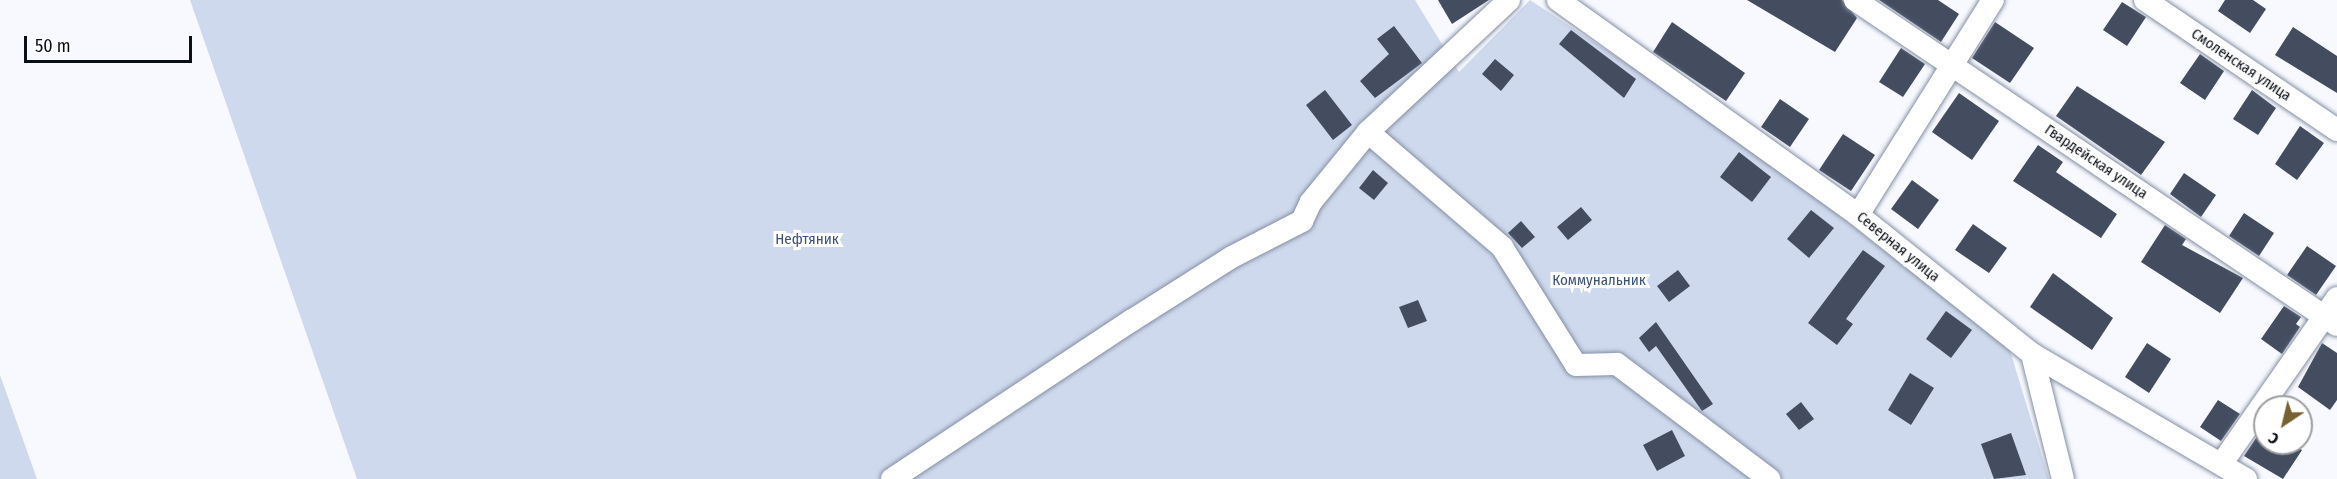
<!DOCTYPE html>
<html>
<head>
<meta charset="utf-8">
<style>
	body { margin:0 }
	#map { position:relative; width:2337px; height:479px; overflow:hidden; background:#f7f9fe; font-family:"Fira Sans Condensed",sans-serif }
	div>[style] { position:absolute }
	.green>* { inset:0; background:#cfd9ed }
	.building>* { inset:0; background:#444d60 }
	.roads { filter:drop-shadow(0 0 2px #858fa3) drop-shadow(0 0 2px #858fa3) }
	.street>* { height:22px; margin:-11px; padding:0 11px; transform-origin:11px; border-radius:11px; background:#fff }
	span { translate:-50% -50%; white-space:nowrap; text-align:center; line-height:1.15; -webkit-text-stroke:6px #fff; paint-order:stroke }
	.street-label { font-size:15px; color:#0a0e15 }
	.park-label { font-size:15px; color:#3d517c }
	.north { position:absolute; left:2253px; top:395px; width:60px; height:60px; box-sizing:border-box; background:#fff; border:2px solid #9d9fa1; border-radius:50%; rotate:215deg; font-size:16px; font-weight:700; line-height:24px; text-align:center; color:#0a0e15 }
	.north::after { content:''; display:block; margin:auto; width:21px; height:27px; background:#786131; clip-path:polygon(50% 0,100% 100%,50% 72%,0 100%) }
	.scale { position:absolute; left:24px; top:36px; width:168px; height:27px; box-sizing:border-box; border:3px solid #0a0e15; border-top:0; padding-left:8px; font-size:18px; line-height:21px; white-space:nowrap; color:#0a0e15; -webkit-text-stroke:4px #fff; paint-order:stroke }
</style>
</head>
<body>
<div id="map">
	<div class="green">
		<i style="clip-path:polygon(190px 0,1415px 0,1459px 72px,1530px 0,1731px 132px,2009px 347px,2049px 479px,357px 479px)"></i>
		<i style="clip-path:polygon(0 375px,37px 479px,0 479px)"></i>
	</div>
	<div class="building">
		<i style="clip-path:polygon(1438px 0,1489px 0,1452px 24px)"></i>
		<i style="clip-path:polygon(1747px 0,1842px 0,1857px 18px,1835px 52px)"></i>
		<i style="clip-path:polygon(1879px 0,1938px 0,1959px 14px,1941px 42px)"></i>
		<i style="clip-path:polygon(2225px 0,2253px 0,2266px 9px,2250px 33px,2218px 11px)"></i>
		<i style="clip-path:polygon(2122px 2px,2146px 17px,2127px 46px,2103px 30px)"></i>
		<i style="clip-path:polygon(1672px 22px,1745px 73px,1726px 101px,1653px 52px)"></i>
		<i style="clip-path:polygon(1995px 22px,2034px 48px,2010px 83px,1972px 58px)"></i>
		<i style="clip-path:polygon(1394px 26px,1422px 63px,1375px 98px,1360px 81px,1389px 54px,1377px 39px)"></i>
		<i style="clip-path:polygon(2293px 27px,2337px 56px,2337px 93px,2275px 55px)"></i>
		<i style="clip-path:polygon(1571px 30px,1636px 79px,1624px 98px,1559px 44px)"></i>
		<i style="clip-path:polygon(1901px 48px,1925px 64px,1903px 97px,1879px 82px)"></i>
		<i style="clip-path:polygon(2200px 54px,2224px 71px,2205px 100px,2180px 83px)"></i>
		<i style="clip-path:polygon(1495px 59px,1514px 75px,1501px 91px,1482px 74px)"></i>
		<i style="clip-path:polygon(2077px 86px,2165px 142px,2141px 175px,2056px 116px)"></i>
		<i style="clip-path:polygon(1325px 90px,1352px 125px,1333px 140px,1306px 105px)"></i>
		<i style="clip-path:polygon(2252px 90px,2276px 108px,2258px 135px,2233px 119px)"></i>
		<i style="clip-path:polygon(1959px 93px,1999px 121px,1972px 160px,1932px 132px)"></i>
		<i style="clip-path:polygon(1780px 99px,1809px 119px,1790px 147px,1761px 127px)"></i>
		<i style="clip-path:polygon(2300px 126px,2324px 143px,2297px 180px,2275px 164px)"></i>
		<i style="clip-path:polygon(1843px 134px,1875px 155px,1851px 191px,1819px 170px)"></i>
		<i style="clip-path:polygon(2038px 145px,2063px 162px,2056px 172px,2117px 214px,2101px 238px,2013px 181px)"></i>
		<i style="clip-path:polygon(1739px 152px,1771px 177px,1752px 202px,1720px 177px)"></i>
		<i style="clip-path:polygon(1373px 170px,1388px 183px,1374px 200px,1359px 188px)"></i>
		<i style="clip-path:polygon(2184px 173px,2216px 195px,2201px 217px,2170px 194px)"></i>
		<i style="clip-path:polygon(1912px 180px,1939px 200px,1918px 229px,1891px 209px)"></i>
		<i style="clip-path:polygon(1581px 207px,1592px 220px,1568px 240px,1557px 227px)"></i>
		<i style="clip-path:polygon(1811px 210px,1834px 228px,1809px 258px,1787px 239px)"></i>
		<i style="clip-path:polygon(2244px 213px,2274px 233px,2259px 256px,2229px 236px)"></i>
		<i style="clip-path:polygon(1521px 221px,1535px 237px,1522px 248px,1508px 233px)"></i>
		<i style="clip-path:polygon(1973px 224px,2007px 248px,1989px 273px,1955px 250px)"></i>
		<i style="clip-path:polygon(2165px 225px,2186px 239px,2182px 245px,2243px 278px,2220px 313px,2141px 262px)"></i>
		<i style="clip-path:polygon(2307px 246px,2336px 266px,2316px 295px,2287px 275px)"></i>
		<i style="clip-path:polygon(1863px 250px,1885px 266px,1846px 319px,1853px 324px,1837px 345px,1808px 323px)"></i>
		<i style="clip-path:polygon(1678px 270px,1690px 286px,1669px 302px,1657px 286px)"></i>
		<i style="clip-path:polygon(2053px 273px,2113px 318px,2092px 350px,2030px 307px)"></i>
		<i style="clip-path:polygon(1418px 300px,1427px 321px,1408px 328px,1399px 307px)"></i>
		<i style="clip-path:polygon(2284px 306px,2301px 317px,2296px 324px,2300px 327px,2282px 354px,2261px 339px)"></i>
		<i style="clip-path:polygon(1946px 311px,1972px 330px,1951px 358px,1926px 339px)"></i>
		<i style="clip-path:polygon(1656px 322px,1713px 404px,1702px 411px,1656px 346px,1649px 352px,1639px 338px)"></i>
		<i style="clip-path:polygon(2147px 343px,2171px 359px,2149px 393px,2125px 377px)"></i>
		<i style="clip-path:polygon(2322px 343px,2337px 353px,2337px 400px,2330px 410px,2298px 387px)"></i>
		<i style="clip-path:polygon(1910px 373px,1934px 388px,1911px 425px,1888px 410px)"></i>
		<i style="clip-path:polygon(2218px 400px,2240px 414px,2221px 441px,2200px 427px)"></i>
		<i style="clip-path:polygon(1801px 402px,1814px 419px,1799px 430px,1786px 414px)"></i>
		<i style="clip-path:polygon(2262px 429px,2265px 443px,2291px 443px,2302px 450px,2283px 479px,2244px 456px)"></i>
		<i style="clip-path:polygon(1672px 430px,1685px 456px,1657px 471px,1643px 445px)"></i>
		<i style="clip-path:polygon(2011px 433px,2026px 475px,1994px 479px,1981px 444px)"></i>
	</div>
	<div class="roads">
		<div class="street">
			<i style="left:1558px;top:0;width:369px;rotate:35.6deg"></i>
			<i style="left:1858px;top:215px;width:223px;rotate:38.6deg"></i>
			<i style="left:2032px;top:354px;width:248px;rotate:30.3deg"></i>
			<i style="left:1855px;top:0;width:581px;rotate:33.99deg"></i>
			<i style="left:2145px;top:0;width:232px;rotate:34.1deg"></i>
			<i style="left:1368px;top:132px;width:177px;rotate:40.6deg"></i>
			<i style="left:1502px;top:247px;width:139px;rotate:57.9deg"></i>
			<i style="left:1576px;top:365px;width:41px;rotate:-1.4deg"></i>
			<i style="left:1617px;top:364px;width:191px;rotate:37.1deg"></i>
			<i style="left:1858px;top:215px;width:254px;rotate:-57.9deg"></i>
			<i style="left:2032px;top:354px;width:129px;rotate:76.1deg"></i>
			<i style="left:2222px;top:463px;width:201px;rotate:-55.1deg"></i>
			<i style="left:892px;top:479px;width:287px;rotate:-33.5deg"></i>
			<i style="left:1131px;top:321px;width:120px;rotate:-32.4deg"></i>
			<i style="left:1232px;top:257px;width:79px;rotate:-27.2deg"></i>
			<i style="left:1302px;top:221px;width:21px;rotate:-65deg"></i>
			<i style="left:1311px;top:202px;width:90px;rotate:-50.8deg"></i>
			<i style="left:1368px;top:132px;width:193px;rotate:-43.1deg"></i>
		</div>
	</div>
	<div class="street-label">
		<span style="left:2241px;top:65px;rotate:34deg">Смоленская улица</span>
		<span style="left:2096px;top:162px;rotate:34deg">Гвардейская улица</span>
		<span style="left:1898px;top:247px;rotate:39deg">Северная улица</span>
	</div>
	<div class="park-label">
		<span style="left:807px;top:240px">Нефтяник</span>
		<span style="left:1599px;top:281px">Коммунальник</span>
	</div>
	<div class="north">С</div>
	<div class="scale">50 m</div>
</div>
</body>
</html>
